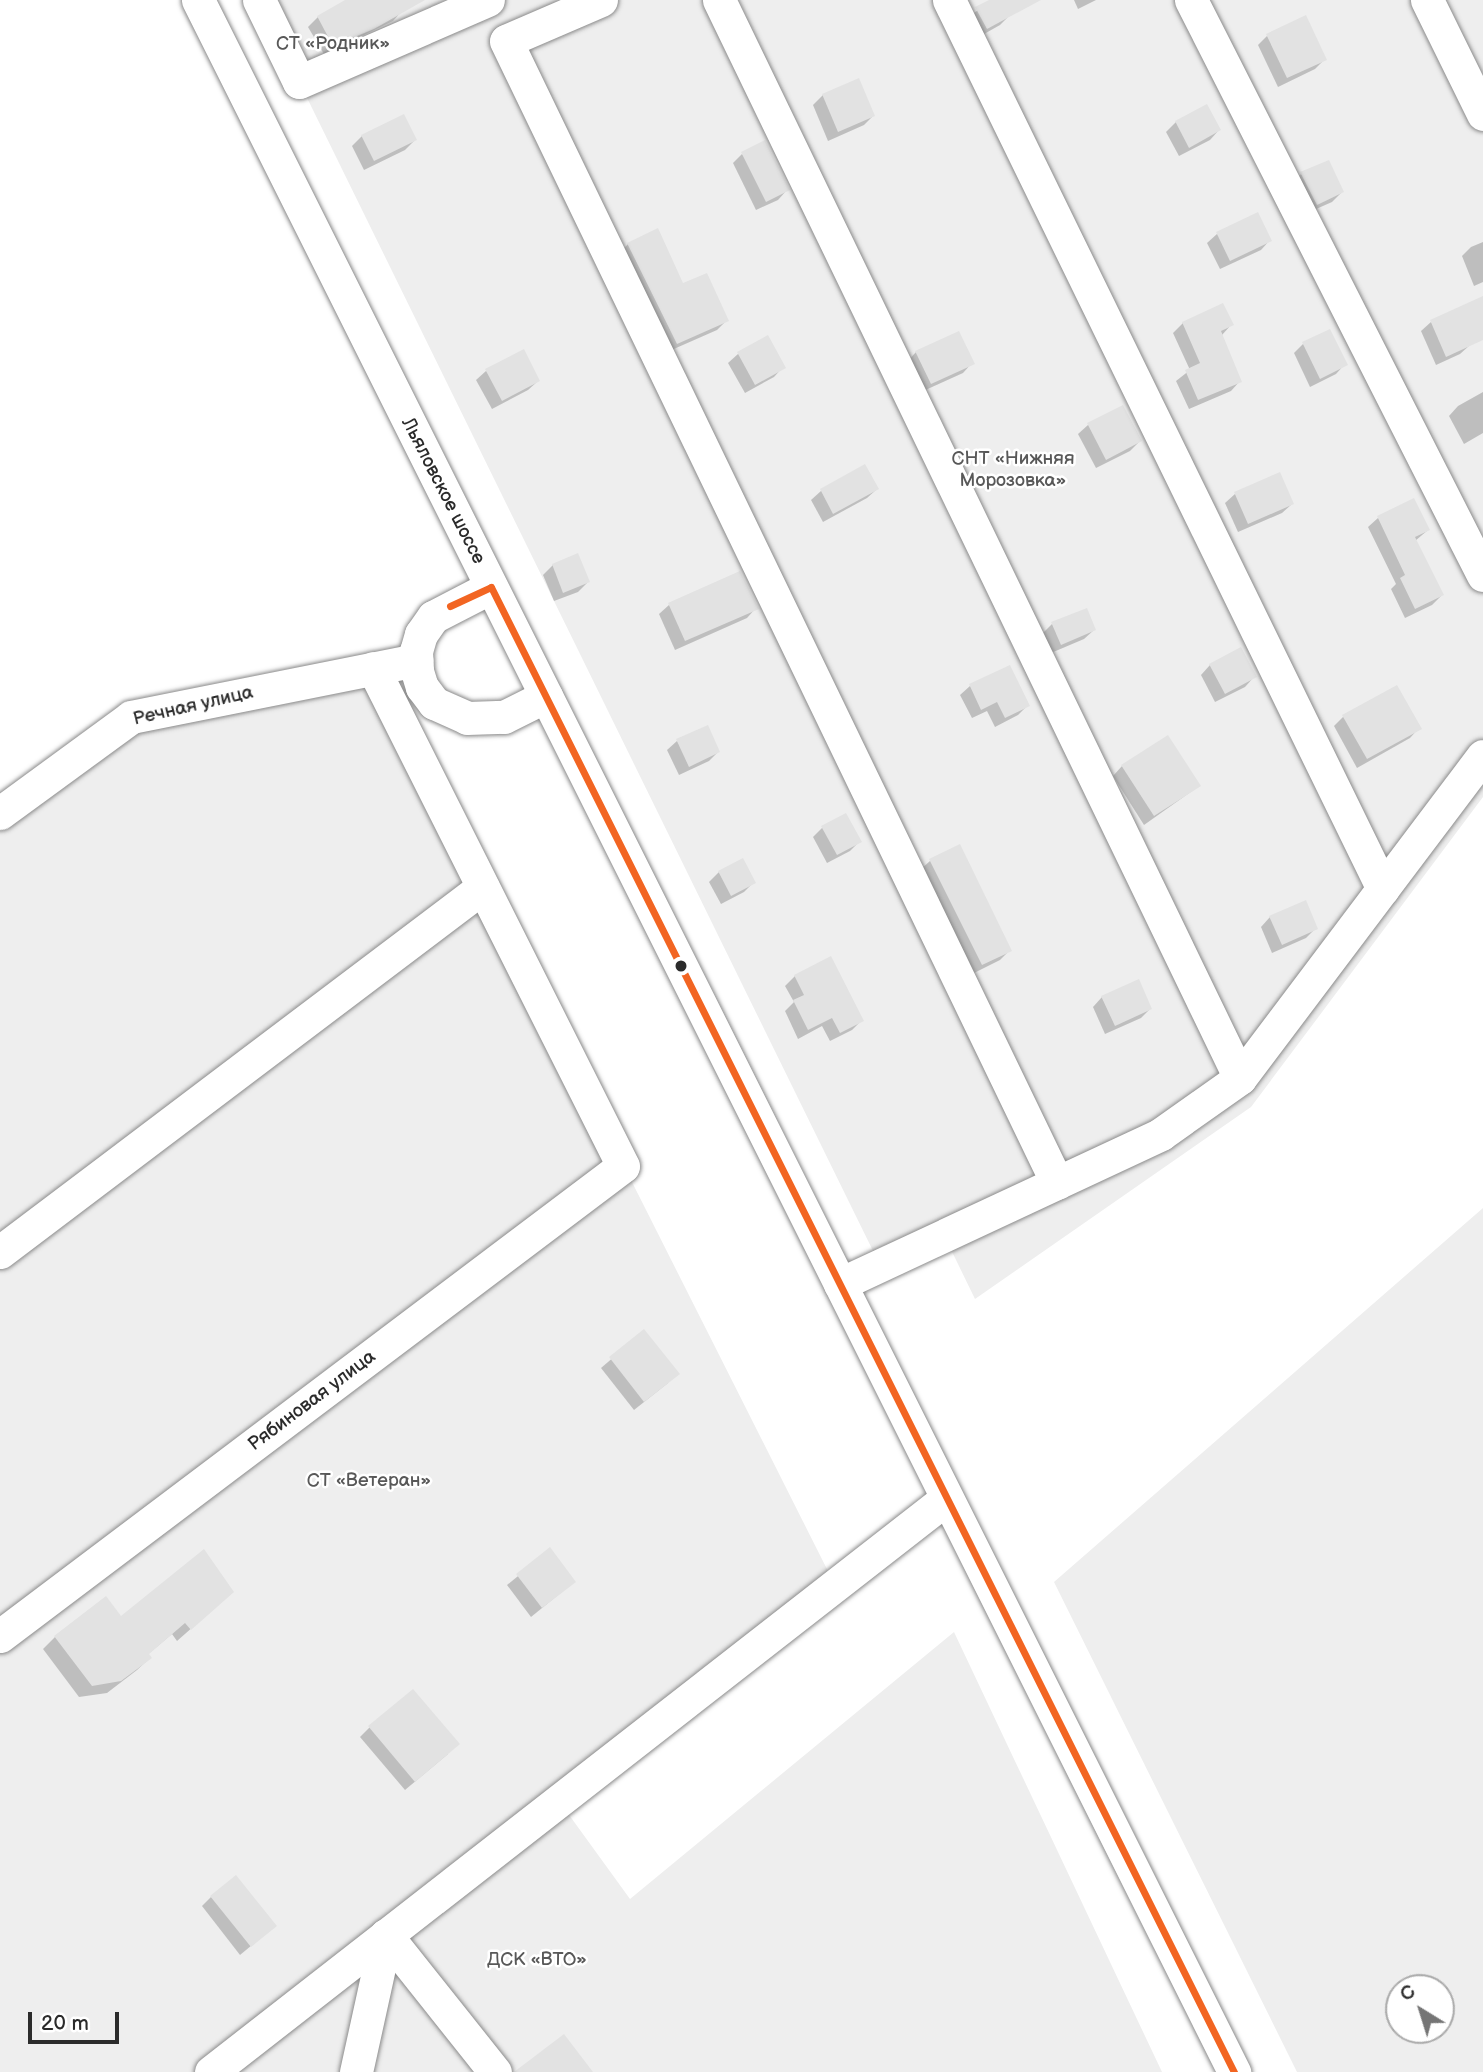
<!DOCTYPE html>
<html>
<head>
<meta charset="utf-8">
<style>
	body { margin:0 }
	#map { position:relative; width:1483px; height:2072px; overflow:hidden; background:#fff; font-family:"Balsamiq Sans",sans-serif }
	div>[style] { position:absolute }
	.built>* { inset:0; background:#eee }
	.shadow>* { inset:0; background:#0003 }
	.building>* { inset:0; background:#e2e2e2 }
	.roads { filter:drop-shadow(0 0 2px #8a8a8a) drop-shadow(0 0 2px #8a8a8a) }
	.minor>* { height:33px; margin:-16.5px; padding:0 16.5px; transform-origin:16.5px; border-radius:16.5px; background:#fff }
	.bus-1>* { height:7px; margin:-3.5px; padding:0 3.5px; transform-origin:3.5px; border-radius:3.5px; background:#f26522 }
	.dots>* { width:19px; height:19px; translate:-50% -50%; box-sizing:border-box; border:4px solid #fff; border-radius:50% }
	span { translate:-50% -50%; white-space:nowrap; text-align:center; line-height:1.15; -webkit-text-stroke:5px #fff; paint-order:stroke }
	.park-label { font-size:19px; color:#585858 }
	.street-label { font-size:19px; color:#2b2b2b }
	.north { position:absolute; left:1385px; top:1974px; width:70px; height:70px; box-sizing:border-box; background:#fff; border:2px solid #aaa; border-radius:50%; rotate:322deg; font-size:19px; font-weight:700; line-height:28px; text-align:center; color:#2b2b2b }
	.north::after { content:''; display:block; margin:auto; width:24px; height:32px; background:#757575; clip-path:polygon(50% 0,100% 100%,50% 72%,0 100%) }
	.scale { position:absolute; left:28px; top:2012px; width:91px; height:32px; box-sizing:border-box; border:4px solid #2b2b2b; border-top:0; padding-left:9px; font-size:21px; line-height:24px; white-space:nowrap; color:#2b2b2b; -webkit-text-stroke:5px #fff; paint-order:stroke }
</style>
</head>
<body>
<div id="map">
	<div class="built">
		<i style="clip-path:polygon(259px 0,1483px 0,1483px 797px,1251px 1107px,975px 1299px,940px 1227px,876px 1257px)"></i>
		<i style="clip-path:polygon(373px 668px,835px 1585px,559px 1801px,630px 1899px,954px 1632px,1162px 2072px,0 2072px,0 813px,131px 717px)"></i>
		<i style="clip-path:polygon(evenodd,1483px 1208px,1483px 2072px,1297px 2072px,1054px 1582px,1483px 1208px,1399px 1988px,1441px 1988px,1441px 2030px,1399px 2030px,1399px 1988px)"></i>
	</div>
	<div class="shadow">
		<i style="clip-path:polygon(349px 0,396px 0,402px 11px,393px 21px,324px 54px,308px 27px,318px 17px)"></i>
		<i style="clip-path:polygon(992px 0,1001px 0,1010px 15px,1000px 25px,977px 38px,967px 18px)"></i>
		<i style="clip-path:polygon(1074px 0,1096px 0,1078px 9px)"></i>
		<i style="clip-path:polygon(1267px 36px,1325px 59px,1315px 69px,1278px 87px,1258px 45px)"></i>
		<i style="clip-path:polygon(858px 80px,873px 116px,864px 125px,828px 141px,813px 105px,823px 95px)"></i>
		<i style="clip-path:polygon(1207px 106px,1219px 130px,1210px 140px,1179px 156px,1166px 132px,1176px 122px)"></i>
		<i style="clip-path:polygon(362px 136px,415px 140px,405px 150px,364px 170px,352px 146px)"></i>
		<i style="clip-path:polygon(742px 154px,787px 190px,778px 200px,756px 210px,733px 163px)"></i>
		<i style="clip-path:polygon(1301px 174px,1342px 192px,1332px 202px,1307px 213px,1292px 183px)"></i>
		<i style="clip-path:polygon(1217px 234px,1270px 240px,1261px 250px,1220px 269px,1207px 243px)"></i>
		<i style="clip-path:polygon(1483px 242px,1483px 282px,1474px 286px,1462px 256px,1471px 247px)"></i>
		<i style="clip-path:polygon(628px 244px,682px 286px,727px 320px,717px 330px,667px 352px,619px 254px)"></i>
		<i style="clip-path:polygon(1431px 322px,1470px 345px,1460px 354px,1436px 365px,1421px 331px)"></i>
		<i style="clip-path:polygon(1183px 323px,1231px 325px,1222px 335px,1240px 381px,1231px 391px,1189px 409px,1176px 381px,1190px 370px,1173px 333px)"></i>
		<i style="clip-path:polygon(767px 337px,783px 367px,774px 377px,745px 393px,728px 363px,738px 354px)"></i>
		<i style="clip-path:polygon(1303px 344px,1345px 364px,1336px 374px,1310px 387px,1294px 353px)"></i>
		<i style="clip-path:polygon(916px 352px,972px 363px,963px 373px,921px 392px,907px 362px)"></i>
		<i style="clip-path:polygon(486px 371px,538px 381px,528px 390px,492px 409px,476px 380px)"></i>
		<i style="clip-path:polygon(1483px 392px,1483px 433px,1464px 444px,1449px 416px,1458px 406px)"></i>
		<i style="clip-path:polygon(1122px 407px,1140px 441px,1130px 451px,1096px 468px,1078px 434px,1088px 425px)"></i>
		<i style="clip-path:polygon(1279px 474px,1292px 504px,1282px 513px,1238px 532px,1225px 503px,1235px 494px)"></i>
		<i style="clip-path:polygon(877px 489px,867px 498px,823px 522px,811px 500px,821px 491px)"></i>
		<i style="clip-path:polygon(1413px 500px,1428px 530px,1415px 541px,1442px 595px,1432px 605px,1405px 618px,1391px 589px,1396px 584px,1368px 527px,1378px 518px)"></i>
		<i style="clip-path:polygon(553px 565px,588px 582px,578px 592px,554px 601px,543px 575px)"></i>
		<i style="clip-path:polygon(669px 605px,756px 608px,747px 618px,675px 650px,659px 614px)"></i>
		<i style="clip-path:polygon(1052px 624px,1094px 630px,1084px 639px,1051px 653px,1043px 633px)"></i>
		<i style="clip-path:polygon(1210px 665px,1254px 677px,1245px 687px,1215px 702px,1201px 675px)"></i>
		<i style="clip-path:polygon(970px 686px,1027px 706px,1018px 715px,995px 727px,987px 711px,972px 718px,960px 695px)"></i>
		<i style="clip-path:polygon(1343px 717px,1419px 728px,1410px 738px,1357px 768px,1334px 726px)"></i>
		<i style="clip-path:polygon(677px 741px,718px 752px,709px 761px,679px 775px,667px 750px)"></i>
		<i style="clip-path:polygon(1122px 766px,1199px 786px,1144px 825px,1113px 776px)"></i>
		<i style="clip-path:polygon(823px 827px,860px 841px,850px 851px,827px 863px,813px 837px)"></i>
		<i style="clip-path:polygon(959px 846px,1010px 950px,1000px 960px,972px 974px,920px 870px,930px 861px)"></i>
		<i style="clip-path:polygon(742px 861px,753px 883px,744px 892px,721px 904px,709px 882px,719px 872px)"></i>
		<i style="clip-path:polygon(1270px 917px,1316px 928px,1306px 938px,1272px 953px,1261px 927px)"></i>
		<i style="clip-path:polygon(795px 976px,862px 1020px,852px 1030px,830px 1041px,822px 1026px,798px 1039px,785px 1011px,794px 1002px,785px 986px)"></i>
		<i style="clip-path:polygon(1102px 997px,1150px 1009px,1141px 1018px,1105px 1034px,1093px 1007px)"></i>
		<i style="clip-path:polygon(644px 1331px,668px 1383px,634px 1410px,601px 1368px)"></i>
		<i style="clip-path:polygon(550px 1550px,574px 1582px,531px 1617px,507px 1585px)"></i>
		<i style="clip-path:polygon(219px 1604px,177px 1641px,172px 1634px,147px 1655px,150px 1658px,137px 1670px,107px 1693px,79px 1697px,43px 1649px,55px 1637px,120px 1619px)"></i>
		<i style="clip-path:polygon(370px 1727px,448px 1754px,405px 1790px,360px 1737px)"></i>
		<i style="clip-path:polygon(211px 1897px,275px 1926px,240px 1955px,202px 1906px)"></i>
	</div>
	<div class="building">
		<i style="clip-path:polygon(345px 0,425px 0,374px 29px,333px 46px,317px 16px)"></i>
		<i style="clip-path:polygon(989px 0,1041px 0,987px 29px,975px 7px)"></i>
		<i style="clip-path:polygon(1306px 15px,1327px 60px,1287px 78px,1266px 34px)"></i>
		<i style="clip-path:polygon(859px 78px,875px 116px,838px 132px,822px 94px)"></i>
		<i style="clip-path:polygon(1207px 104px,1221px 130px,1189px 148px,1175px 121px)"></i>
		<i style="clip-path:polygon(404px 114px,417px 140px,374px 161px,361px 135px)"></i>
		<i style="clip-path:polygon(765px 140px,790px 190px,766px 202px,741px 152px)"></i>
		<i style="clip-path:polygon(1329px 160px,1344px 192px,1317px 205px,1300px 172px)"></i>
		<i style="clip-path:polygon(1258px 212px,1272px 241px,1230px 261px,1216px 232px)"></i>
		<i style="clip-path:polygon(658px 228px,683px 283px,707px 273px,729px 321px,677px 344px,627px 243px)"></i>
		<i style="clip-path:polygon(1483px 296px,1483px 340px,1446px 357px,1430px 320px)"></i>
		<i style="clip-path:polygon(1223px 303px,1234px 325px,1221px 331px,1242px 382px,1198px 400px,1185px 370px,1200px 363px,1182px 322px)"></i>
		<i style="clip-path:polygon(1330px 329px,1348px 365px,1320px 379px,1302px 342px)"></i>
		<i style="clip-path:polygon(959px 331px,975px 364px,931px 384px,915px 351px)"></i>
		<i style="clip-path:polygon(768px 335px,786px 368px,755px 385px,737px 352px)"></i>
		<i style="clip-path:polygon(524px 349px,540px 381px,502px 401px,485px 369px)"></i>
		<i style="clip-path:polygon(1123px 405px,1142px 441px,1106px 460px,1087px 423px)"></i>
		<i style="clip-path:polygon(865px 464px,879px 489px,833px 514px,820px 489px)"></i>
		<i style="clip-path:polygon(1280px 472px,1294px 504px,1248px 524px,1234px 492px)"></i>
		<i style="clip-path:polygon(1414px 498px,1430px 530px,1415px 537px,1444px 595px,1415px 609px,1400px 578px,1405px 575px,1377px 516px)"></i>
		<i style="clip-path:polygon(578px 553px,590px 582px,563px 593px,552px 564px)"></i>
		<i style="clip-path:polygon(740px 571px,759px 609px,685px 641px,668px 603px)"></i>
		<i style="clip-path:polygon(1087px 608px,1096px 630px,1061px 645px,1051px 622px)"></i>
		<i style="clip-path:polygon(1241px 647px,1257px 677px,1225px 694px,1209px 664px)"></i>
		<i style="clip-path:polygon(1010px 665px,1030px 706px,1005px 718px,997px 702px,981px 710px,969px 684px)"></i>
		<i style="clip-path:polygon(1397px 685px,1422px 729px,1367px 759px,1342px 715px)"></i>
		<i style="clip-path:polygon(708px 725px,720px 752px,689px 767px,676px 739px)"></i>
		<i style="clip-path:polygon(1168px 735px,1201px 786px,1154px 816px,1121px 765px)"></i>
		<i style="clip-path:polygon(846px 813px,862px 842px,837px 855px,821px 826px)"></i>
		<i style="clip-path:polygon(960px 844px,1012px 951px,982px 965px,929px 859px)"></i>
		<i style="clip-path:polygon(743px 858px,756px 883px,731px 896px,718px 871px)"></i>
		<i style="clip-path:polygon(1306px 900px,1318px 929px,1282px 945px,1269px 916px)"></i>
		<i style="clip-path:polygon(831px 956px,864px 1021px,840px 1033px,832px 1018px,808px 1030px,793px 1000px,804px 995px,794px 975px)"></i>
		<i style="clip-path:polygon(1139px 979px,1152px 1009px,1115px 1026px,1101px 996px)"></i>
		<i style="clip-path:polygon(644px 1329px,680px 1374px,644px 1402px,609px 1357px)"></i>
		<i style="clip-path:polygon(550px 1547px,576px 1582px,542px 1608px,516px 1574px)"></i>
		<i style="clip-path:polygon(204px 1549px,234px 1592px,191px 1630px,185px 1623px,149px 1654px,152px 1658px,121px 1681px,92px 1686px,54px 1636px,106px 1596px,121px 1616px)"></i>
		<i style="clip-path:polygon(413px 1689px,460px 1744px,415px 1782px,368px 1726px)"></i>
		<i style="clip-path:polygon(236px 1875px,277px 1926px,251px 1947px,210px 1896px)"></i>
		<i style="clip-path:polygon(564px 2034px,593px 2072px,514px 2072px)"></i>
	</div>
	<div class="roads">
		<div class="minor">
			<i style="left:198px;top:0;width:2317px;rotate:63.43deg"></i>
			<i style="left:259px;top:0;width:91px;rotate:64deg"></i>
			<i style="left:299px;top:82px;width:206px;rotate:-23.5deg"></i>
			<i style="left:601px;top:0;width:103px;rotate:156.7deg"></i>
			<i style="left:506px;top:41px;width:1268px;rotate:64.24deg"></i>
			<i style="left:719px;top:0;width:1197px;rotate:64.21deg"></i>
			<i style="left:949px;top:0;width:989px;rotate:63.98deg"></i>
			<i style="left:1191px;top:0;width:645px;rotate:63.08deg"></i>
			<i style="left:1427px;top:0;width:127px;rotate:63.8deg"></i>
			<i style="left:491px;top:587px;width:65px;rotate:152.7deg"></i>
			<i style="left:433px;top:617px;width:21px;rotate:125deg"></i>
			<i style="left:421px;top:634px;width:18px;rotate:106deg"></i>
			<i style="left:416px;top:651px;width:20px;rotate:87deg"></i>
			<i style="left:417px;top:671px;width:17px;rotate:73deg"></i>
			<i style="left:422px;top:687px;width:20px;rotate:53deg"></i>
			<i style="left:434px;top:703px;width:36px;rotate:24deg"></i>
			<i style="left:467px;top:718px;width:37px;rotate:-2deg"></i>
			<i style="left:504px;top:717px;width:47px;rotate:-26.6deg"></i>
			<i style="left:0;top:813px;width:162px;rotate:-36.2deg"></i>
			<i style="left:131px;top:717px;width:291px;rotate:-11.3deg"></i>
			<i style="left:0;top:1252px;width:605px;rotate:-37.08deg"></i>
			<i style="left:840px;top:1284px;width:354px;rotate:-25deg"></i>
			<i style="left:1161px;top:1134px;width:97px;rotate:-35.3deg"></i>
			<i style="left:1240px;top:1078px;width:403px;rotate:-53deg"></i>
			<i style="left:0;top:1636px;width:780px;rotate:-37.03deg"></i>
			<i style="left:623px;top:1166px;width:557px;rotate:-116.66deg"></i>
			<i style="left:386px;top:1935px;width:175px;rotate:51.5deg"></i>
			<i style="left:211px;top:2072px;width:933px;rotate:-37.95deg"></i>
			<i style="left:356px;top:2072px;width:140px;rotate:-77.6deg"></i>
		</div>
	</div>
	<div class="bus-1">
		<i style="left:450px;top:606px;width:45px;rotate:-24.9deg"></i>
		<i style="left:491px;top:587px;width:1661px;rotate:63.42deg"></i>
	</div>
	<div class="dots">
		<i style="left:681px;top:966px;background:#2b2b2b"></i>
	</div>
	<div class="park-label">
		<span style="left:333px;top:44px">СТ «Родник»</span>
		<span style="left:1013px;top:470px">СНТ «Нижняя<br>Морозовка»</span>
		<span style="left:369px;top:1481px">СТ «Ветеран»</span>
		<span style="left:537px;top:1960px">ДСК «ВТО»</span>
	</div>
	<div class="street-label">
		<span style="left:443px;top:491px;rotate:63deg">Льяловское шоссе</span>
		<span style="left:193px;top:706px;rotate:-13deg">Речная улица</span>
		<span style="left:312px;top:1401px;rotate:-37deg">Рябиновая улица</span>
	</div>
	<div class="north">С</div>
	<div class="scale">20 m</div>
</div>
</body>
</html>
